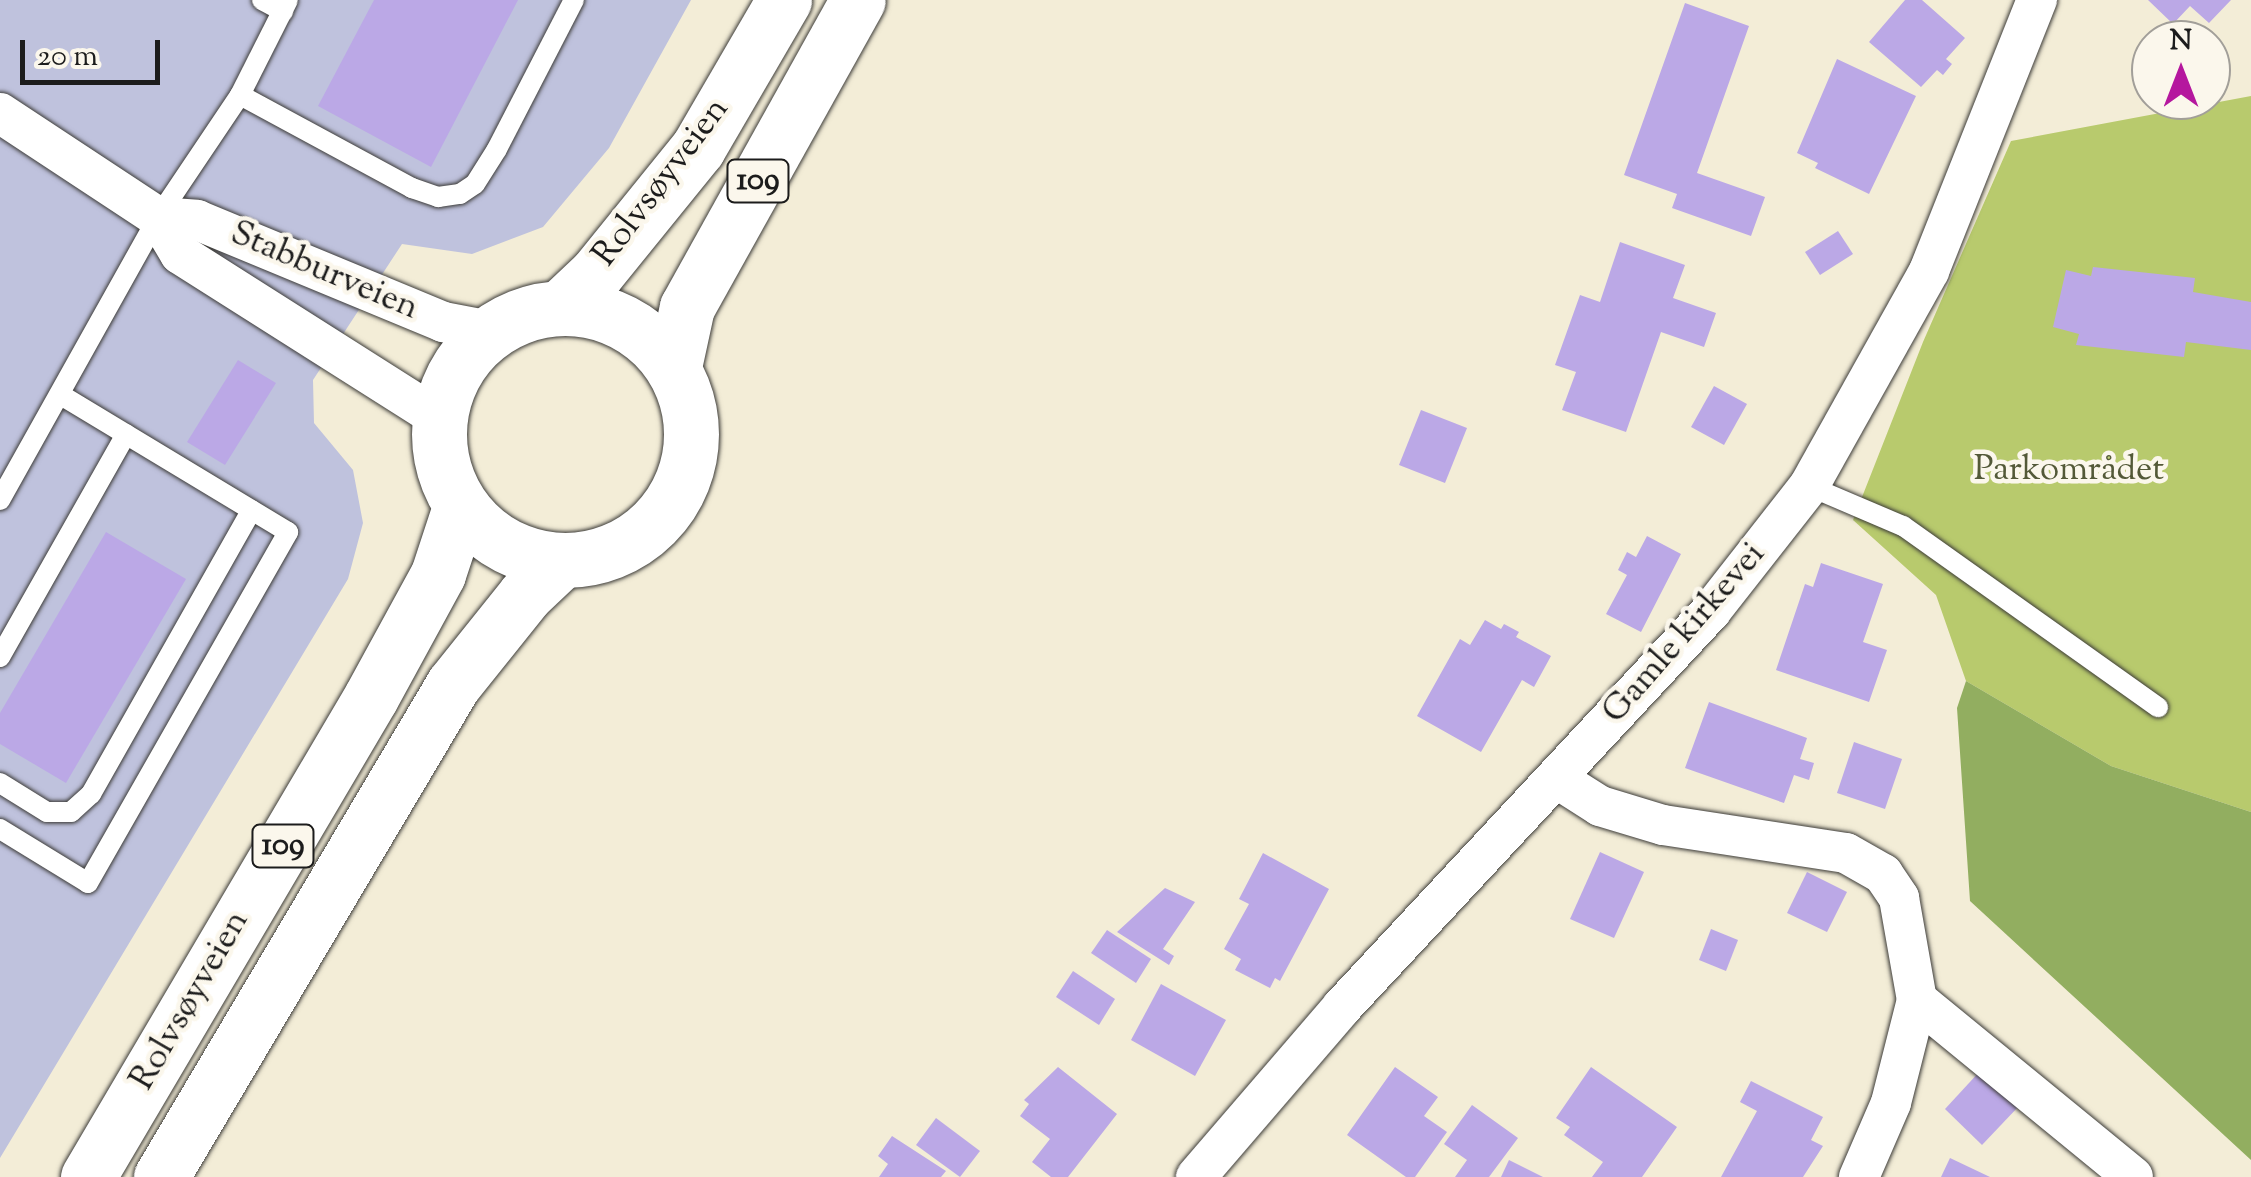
<!DOCTYPE html>
<html>
<head>
<meta charset="utf-8">
<style>
	body { margin:0 }
	#map { position:relative; width:2251px; height:1177px; overflow:hidden; background:#f3edd7; font-family:"Sorts Mill Goudy",serif }
	div>[style] { position:absolute }
	.industrial>* { inset:0; background:#bfc2dd }
	.green>* { inset:0; background:#b8ca6d }
	.forest>* { inset:0; background:#92ae60 }
	.building>* { inset:0; background:#bba8e6 }
	.roads { filter:drop-shadow(0 0 2px #3c3b38) drop-shadow(0 0 2px #3c3b38) }
	.lane>* { height:20px; margin:-10px; padding:0 10px; transform-origin:10px; border-radius:10px; background:#fff }
	.street>* { height:40px; margin:-20px; padding:0 20px; transform-origin:20px; border-radius:20px; background:#fff }
	.primary>* { height:55px; margin:-27.5px; padding:0 27.5px; transform-origin:27.5px; border-radius:27.5px; background:#fff }
	.primary>.ring { margin:-27.5px; padding:0; box-sizing:content-box; background:none; border:55px solid #fff; border-radius:50% }
	span { translate:-50% -50%; white-space:nowrap; text-align:center; line-height:1.15; -webkit-text-stroke:9px #fbf7ec; paint-order:stroke }
	.shield-label span { padding:2px 8px; background:#fbf7ec; border:2px solid; border-radius:8px; -webkit-text-stroke-width:0 }
	.shield-label { font-size:32px; color:#1c1c1c; font-weight:700 }
	.street-label { font-size:35px; color:#1c1c1c }
	.park-label { font-size:35px; color:#535938 }
	.north { position:absolute; left:2131px; top:20px; width:100px; height:100px; box-sizing:border-box; background:#fbf7ec; border:2px solid #a29f99; border-radius:50%; rotate:0deg; font-size:28px; font-weight:700; line-height:40px; text-align:center; color:#1c1c1c }
	.north::after { content:''; display:block; margin:auto; width:35px; height:45px; background:#b5179e; clip-path:polygon(50% 0,100% 100%,50% 72%,0 100%) }
	.scale { position:absolute; left:20px; top:40px; width:140px; height:45px; box-sizing:border-box; border:5px solid #1c1c1c; border-top:0; padding-left:12px; font-size:30px; line-height:35px; white-space:nowrap; color:#1c1c1c; -webkit-text-stroke:8px #fbf7ec; paint-order:stroke }
</style>
</head>
<body>
<div id="map">
	<div class="industrial">
		<i style="clip-path:polygon(0 0,691px 0,609px 148px,543px 227px,472px 254px,402px 244px,313px 380px,314px 423px,353px 470px,363px 523px,348px 579px,0 1158px)"></i>
	</div>
	<div class="green">
		<i style="clip-path:polygon(2251px 96px,2251px 812px,2111px 766px,1966px 681px,1936px 595px,1853px 520px,1923px 342px,2011px 141px)"></i>
	</div>
	<div class="forest">
		<i style="clip-path:polygon(1966px 681px,2111px 766px,2251px 812px,2251px 1160px,1970px 901px,1957px 708px)"></i>
	</div>
	<div class="building">
		<i style="clip-path:polygon(374px 0,518px 0,431px 167px,318px 106px)"></i>
		<i style="clip-path:polygon(1905px 0,1922px 0,1965px 38px,1946px 59px,1952px 64px,1943px 75px,1937px 70px,1921px 87px,1869px 42px)"></i>
		<i style="clip-path:polygon(2148px 0,2231px 0,2209px 23px,2190px 6px,2173px 24px)"></i>
		<i style="clip-path:polygon(1685px 3px,1749px 26px,1697px 173px,1765px 197px,1751px 236px,1672px 208px,1677px 194px,1624px 175px)"></i>
		<i style="clip-path:polygon(1837px 59px,1916px 96px,1869px 194px,1815px 168px,1818px 163px,1797px 153px)"></i>
		<i style="clip-path:polygon(1838px 231px,1853px 254px,1820px 275px,1805px 252px)"></i>
		<i style="clip-path:polygon(1620px 242px,1685px 265px,1673px 298px,1716px 313px,1704px 347px,1661px 332px,1626px 432px,1562px 410px,1576px 372px,1555px 365px,1580px 295px,1600px 302px)"></i>
		<i style="clip-path:polygon(2093px 267px,2195px 278px,2193px 292px,2251px 302px,2251px 350px,2186px 342px,2184px 357px,2076px 345px,2079px 334px,2053px 327px,2066px 270px,2091px 276px)"></i>
		<i style="clip-path:polygon(238px 360px,276px 383px,225px 465px,187px 442px)"></i>
		<i style="clip-path:polygon(1714px 386px,1747px 404px,1724px 445px,1691px 427px)"></i>
		<i style="clip-path:polygon(1421px 410px,1467px 428px,1445px 483px,1399px 465px)"></i>
		<i style="clip-path:polygon(106px 532px,186px 579px,66px 783px,0 744px,0 713px)"></i>
		<i style="clip-path:polygon(1647px 536px,1681px 554px,1641px 632px,1606px 614px,1627px 575px,1618px 570px,1627px 552px,1636px 557px)"></i>
		<i style="clip-path:polygon(1821px 563px,1883px 584px,1863px 642px,1887px 650px,1869px 702px,1776px 670px,1805px 584px,1813px 587px)"></i>
		<i style="clip-path:polygon(1485px 620px,1501px 629px,1504px 624px,1519px 632px,1516px 637px,1551px 656px,1534px 687px,1522px 680px,1481px 752px,1417px 716px,1460px 639px,1470px 645px)"></i>
		<i style="clip-path:polygon(1709px 702px,1807px 738px,1800px 759px,1814px 763px,1809px 780px,1794px 775px,1784px 803px,1685px 768px)"></i>
		<i style="clip-path:polygon(1854px 742px,1902px 759px,1885px 809px,1837px 793px)"></i>
		<i style="clip-path:polygon(1600px 852px,1644px 872px,1614px 938px,1570px 919px)"></i>
		<i style="clip-path:polygon(1263px 853px,1329px 889px,1280px 981px,1275px 978px,1270px 988px,1235px 970px,1241px 959px,1224px 949px,1249px 904px,1239px 899px)"></i>
		<i style="clip-path:polygon(1807px 872px,1847px 892px,1827px 932px,1787px 913px)"></i>
		<i style="clip-path:polygon(1165px 888px,1195px 902px,1163px 949px,1174px 956px,1169px 965px,1117px 932px)"></i>
		<i style="clip-path:polygon(1711px 929px,1738px 940px,1726px 971px,1699px 960px)"></i>
		<i style="clip-path:polygon(1107px 930px,1151px 959px,1136px 983px,1091px 953px)"></i>
		<i style="clip-path:polygon(1073px 971px,1115px 999px,1099px 1025px,1056px 997px)"></i>
		<i style="clip-path:polygon(1161px 984px,1226px 1020px,1195px 1076px,1131px 1040px)"></i>
		<i style="clip-path:polygon(1058px 1067px,1117px 1114px,1068px 1177px,1051px 1177px,1032px 1162px,1050px 1139px,1020px 1116px,1029px 1104px,1024px 1100px)"></i>
		<i style="clip-path:polygon(1395px 1067px,1438px 1097px,1424px 1116px,1447px 1132px,1415px 1177px,1406px 1177px,1347px 1135px)"></i>
		<i style="clip-path:polygon(1591px 1067px,1677px 1127px,1642px 1177px,1592px 1177px,1603px 1162px,1564px 1135px,1570px 1127px,1556px 1118px)"></i>
		<i style="clip-path:polygon(1981px 1070px,2019px 1106px,1982px 1145px,1945px 1109px)"></i>
		<i style="clip-path:polygon(1751px 1081px,1823px 1117px,1811px 1140px,1823px 1146px,1803px 1177px,1721px 1177px,1757px 1111px,1740px 1102px)"></i>
		<i style="clip-path:polygon(1472px 1105px,1518px 1138px,1489px 1177px,1455px 1177px,1467px 1160px,1444px 1144px)"></i>
		<i style="clip-path:polygon(936px 1118px,980px 1151px,960px 1177px,916px 1145px)"></i>
		<i style="clip-path:polygon(892px 1136px,946px 1171px,941px 1177px,879px 1177px,888px 1164px,878px 1156px)"></i>
		<i style="clip-path:polygon(1950px 1158px,1990px 1177px,1941px 1177px)"></i>
		<i style="clip-path:polygon(1509px 1160px,1543px 1177px,1501px 1177px)"></i>
	</div>
	<div class="roads">
		<div class="lane">
			<i style="left:262px;top:0;width:24px;rotate:28deg"></i>
			<i style="left:240px;top:95px;width:196px;rotate:28.4deg"></i>
			<i style="left:412px;top:188px;width:28px;rotate:19deg"></i>
			<i style="left:438px;top:197px;width:22px;rotate:-8deg"></i>
			<i style="left:460px;top:194px;width:18px;rotate:-34deg"></i>
			<i style="left:475px;top:184px;width:41px;rotate:-57.8deg"></i>
			<i style="left:497px;top:149px;width:168px;rotate:-62.7deg"></i>
			<i style="left:1809px;top:486px;width:102px;rotate:23.1deg"></i>
			<i style="left:1903px;top:526px;width:313px;rotate:35.4deg"></i>
			<i style="left:0;top:500px;width:324px;rotate:-60.8deg"></i>
			<i style="left:158px;top:217px;width:147px;rotate:-56.1deg"></i>
			<i style="left:240px;top:95px;width:106px;rotate:-63.2deg"></i>
			<i style="left:0;top:657px;width:256px;rotate:-60.5deg"></i>
			<i style="left:0;top:783px;width:55px;rotate:31.7deg"></i>
			<i style="left:47px;top:812px;width:24px"></i>
			<i style="left:71px;top:812px;width:27px;rotate:-42deg"></i>
			<i style="left:91px;top:794px;width:326px;rotate:-60.5deg"></i>
			<i style="left:0;top:829px;width:103px;rotate:31.5deg"></i>
			<i style="left:88px;top:883px;width:404px;rotate:-60.3deg"></i>
			<i style="left:288px;top:532px;width:265px;rotate:-148.9deg"></i>
		</div>
		<div class="street">
			<i style="left:0;top:113px;width:189px;rotate:33.4deg"></i>
			<i style="left:158px;top:217px;width:43px;rotate:59.3deg"></i>
			<i style="left:180px;top:254px;width:306px;rotate:32.4deg"></i>
			<i style="left:158px;top:217px;width:39px;rotate:4deg"></i>
			<i style="left:197px;top:220px;width:266px;rotate:22.5deg"></i>
			<i style="left:443px;top:322px;width:48px;rotate:10.8deg"></i>
			<i style="left:1556px;top:778px;width:52px;rotate:32.5deg"></i>
			<i style="left:1600px;top:806px;width:66px;rotate:16.8deg"></i>
			<i style="left:1663px;top:825px;width:185px;rotate:8.7deg"></i>
			<i style="left:1846px;top:853px;width:43px;rotate:29.6deg"></i>
			<i style="left:1883px;top:874px;width:29px;rotate:56deg"></i>
			<i style="left:1899px;top:898px;width:104px;rotate:80deg"></i>
			<i style="left:1917px;top:1000px;width:106px;rotate:104.2deg"></i>
			<i style="left:1891px;top:1103px;width:81px;rotate:113.4deg"></i>
			<i style="left:1917px;top:1000px;width:279px;rotate:39.3deg"></i>
			<i style="left:1196px;top:1177px;width:224px;rotate:-49.3deg"></i>
			<i style="left:1342px;top:1007px;width:541px;rotate:-47.02deg"></i>
			<i style="left:1711px;top:611px;width:159px;rotate:-51.9deg"></i>
			<i style="left:1809px;top:486px;width:246px;rotate:-60.8deg"></i>
			<i style="left:1929px;top:271px;width:292px;rotate:-68.3deg"></i>
		</div>
		<div class="primary">
			<i style="left:561px;top:307px;width:48px;rotate:-43.3deg"></i>
			<i style="left:596px;top:274px;width:162px;rotate:-51deg"></i>
			<i style="left:698px;top:148px;width:171px;rotate:-59.8deg"></i>
			<i class="ring" style="left:439px;top:308px;width:197px;height:197px"></i>
			<i style="left:674px;top:367px;width:61px;rotate:-77.8deg"></i>
			<i style="left:687px;top:307px;width:351px;rotate:-60.9deg"></i>
			<i style="left:88px;top:1177px;width:557px;rotate:-59.48deg"></i>
			<i style="left:371px;top:697px;width:140px;rotate:-61.4deg"></i>
			<i style="left:438px;top:574px;width:71px;rotate:-71.8deg"></i>
			<i style="left:161px;top:1177px;width:572px;rotate:-59.31deg"></i>
			<i style="left:453px;top:685px;width:115px;rotate:-51.3deg"></i>
			<i style="left:525px;top:595px;width:48px;rotate:-43.3deg"></i>
		</div>
	</div>
	<div class="shield-label">
		<span style="left:758px;top:181px">109</span>
		<span style="left:283px;top:846px">109</span>
	</div>
	<div class="street-label">
		<span style="left:662px;top:183px;rotate:-53deg">Rolvsøyveien</span>
		<span style="left:324px;top:272px;rotate:23deg">Stabburveien</span>
		<span style="left:1685px;top:634px;rotate:-49deg">Gamle kirkevei</span>
		<span style="left:191px;top:1001px;rotate:-60deg">Rolvsøyveien</span>
	</div>
	<div class="park-label">
		<span style="left:2069px;top:471px">Parkområdet</span>
	</div>
	<div class="north">N</div>
	<div class="scale">20 m</div>
</div>
</body>
</html>
